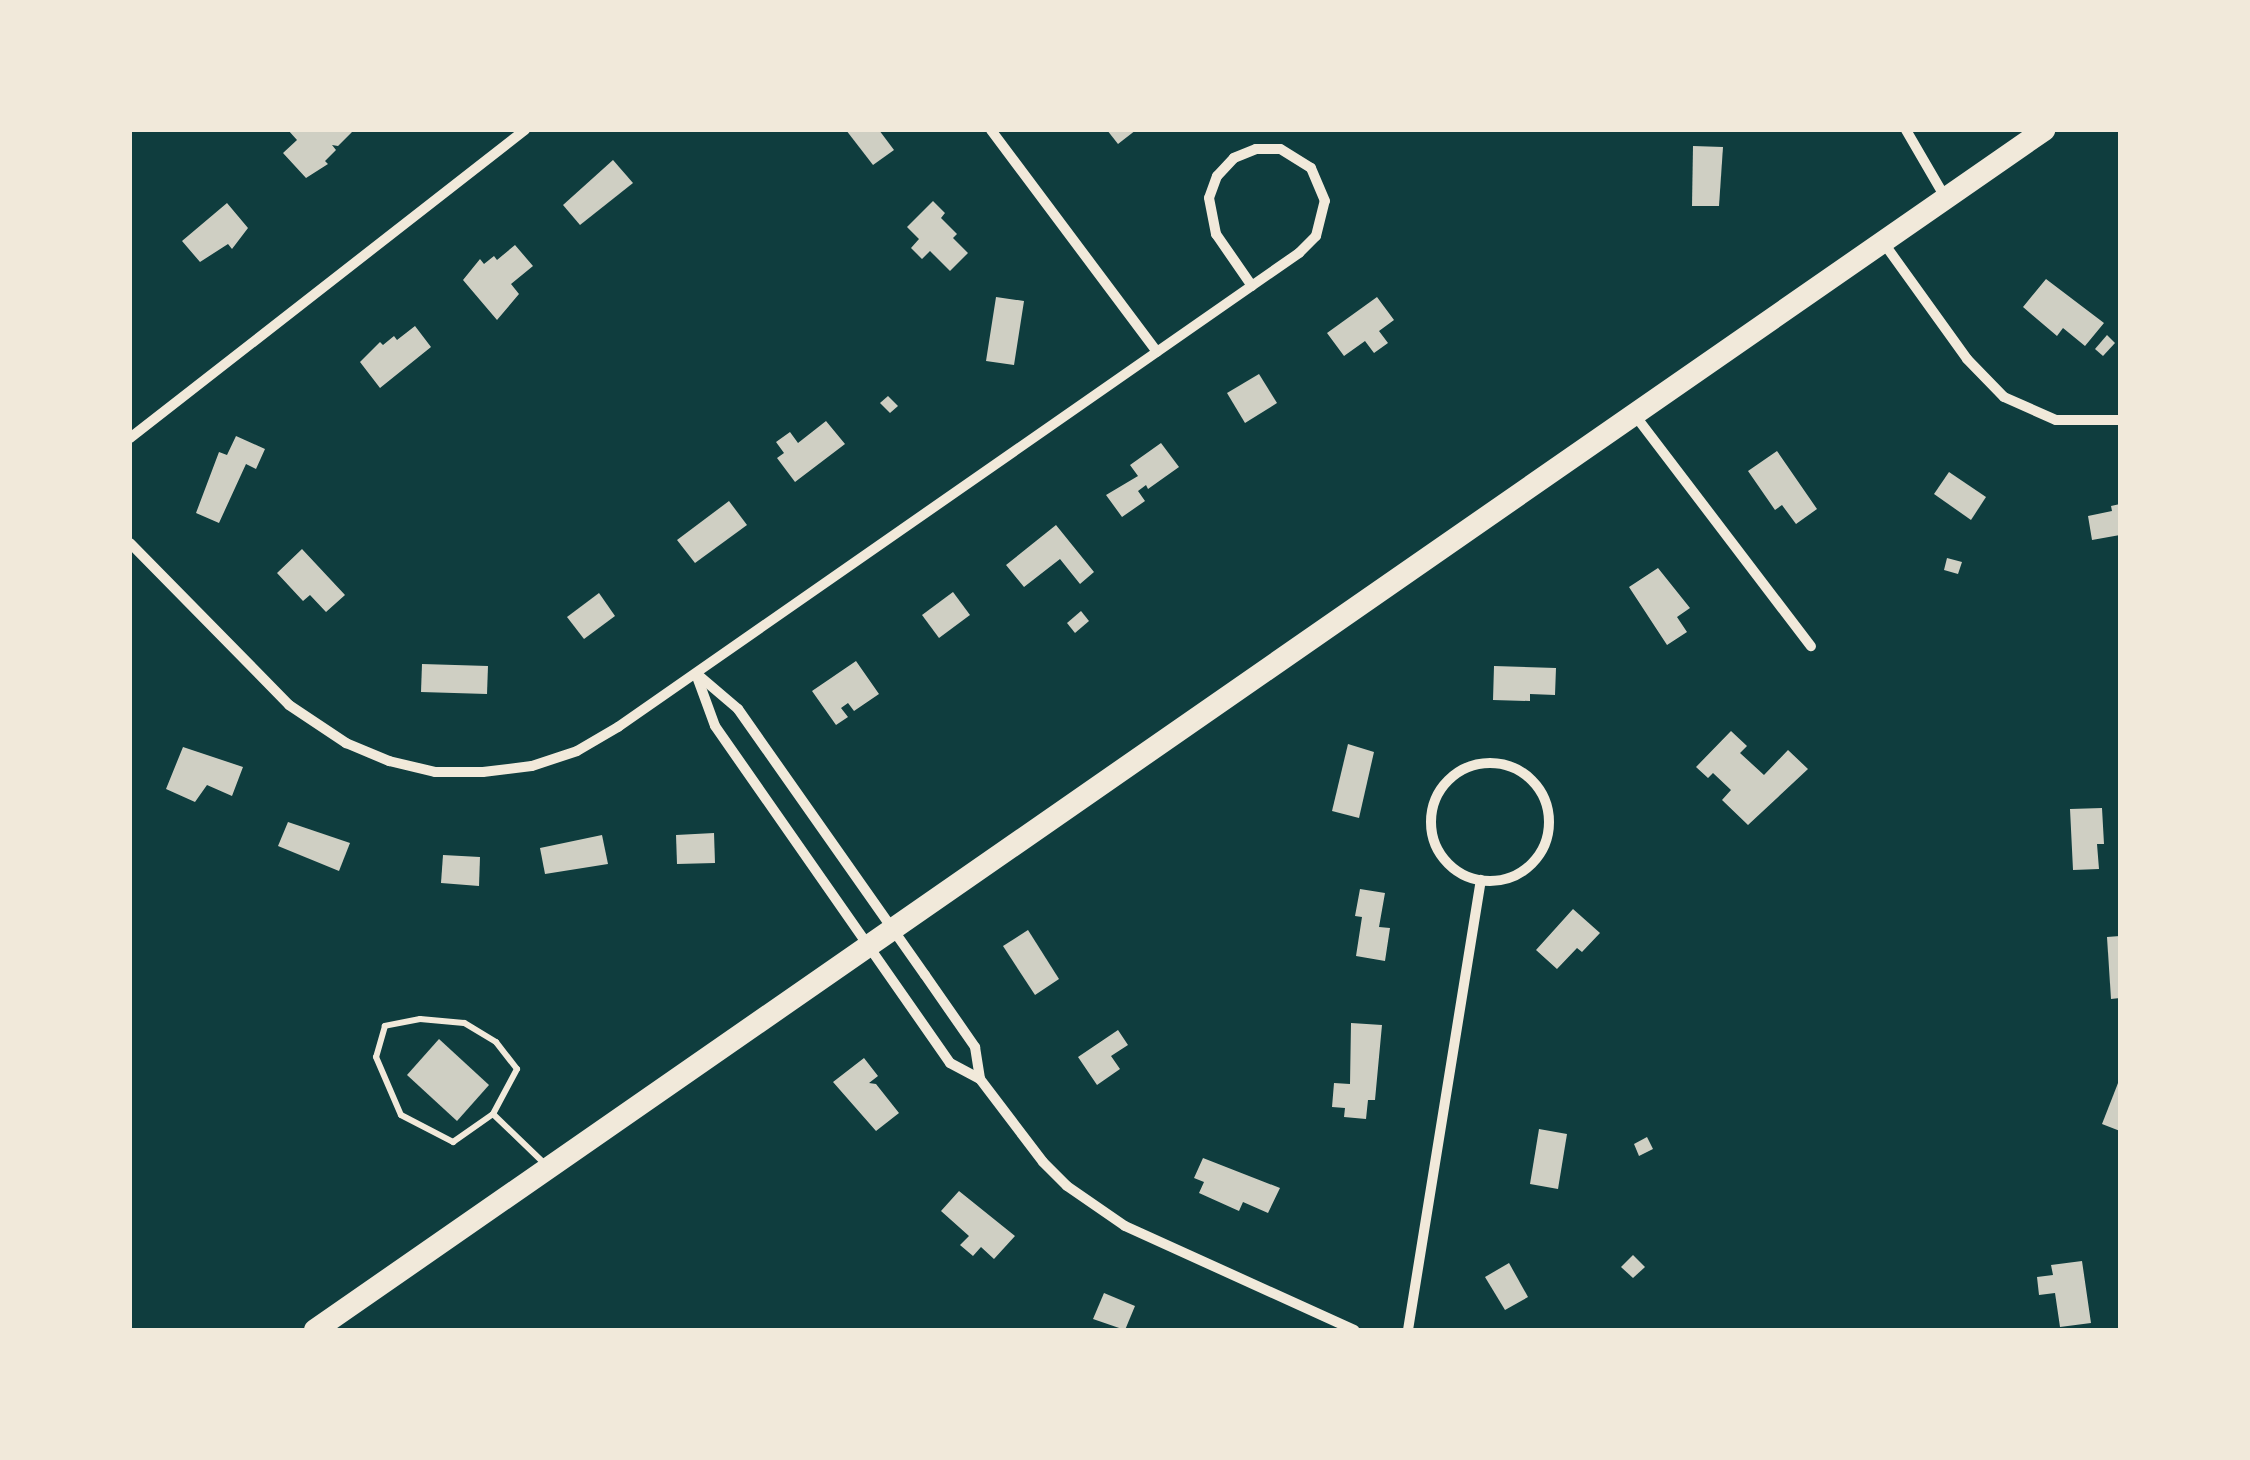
<!DOCTYPE html>
<html>
<head>
<meta charset="utf-8">
<style>
	body { margin:0 }
	#map { position:relative; width:2250px; height:1460px; overflow:hidden; background:#0f3d3e; font-family:Overpass,sans-serif }
	div>[style] { position:absolute }
	.building>* { inset:0; background:#cfcfc3 }
	.service>* { height:6px; margin:-3px; padding:0 3px; transform-origin:3px; border-radius:3px; background:#f1e9da }
	.minor>* { height:10px; margin:-5px; padding:0 5px; transform-origin:5px; border-radius:5px; background:#f1e9da }
	.minor>.ring { margin:-5px; padding:0; box-sizing:content-box; background:none; border:10px solid #f1e9da; border-radius:50% }
	.primary>* { height:22px; margin:-11px; padding:0 11px; transform-origin:11px; border-radius:11px; background:#f1e9da }
	span { translate:-50% -50%; white-space:nowrap; text-align:center; line-height:1.15; -webkit-text-stroke:9px #f1e9da; paint-order:stroke }
	.frame { position:absolute; inset:0; border:132px solid #f1e9da; pointer-events:none }
</style>
</head>
<body>
<div id="map">
	<div class="building">
		<i style="clip-path:polygon(288px 130px,350px 130px,352px 132px,338px 146px,332px 145px,336px 150px,325px 161px,328px 164px,306px 178px,283px 153px,297px 140px)"></i>
		<i style="clip-path:polygon(846px 130px,879px 130px,894px 150px,873px 165px)"></i>
		<i style="clip-path:polygon(1107px 130px,1136px 130px,1118px 144px)"></i>
		<i style="clip-path:polygon(1693px 146px,1723px 147px,1719px 206px,1692px 206px)"></i>
		<i style="clip-path:polygon(613px 160px,633px 183px,580px 225px,563px 205px)"></i>
		<i style="clip-path:polygon(933px 201px,945px 213px,941px 218px,957px 234px,953px 238px,968px 253px,950px 271px,930px 251px,922px 259px,911px 248px,919px 239px,907px 227px)"></i>
		<i style="clip-path:polygon(227px 203px,248px 228px,232px 249px,228px 244px,200px 262px,182px 241px)"></i>
		<i style="clip-path:polygon(515px 245px,533px 266px,511px 284px,519px 294px,497px 320px,463px 280px,480px 259px,484px 264px,494px 256px,497px 260px)"></i>
		<i style="clip-path:polygon(2046px 279px,2104px 323px,2085px 346px,2063px 328px,2057px 336px,2023px 307px)"></i>
		<i style="clip-path:polygon(996px 297px,1024px 301px,1014px 365px,986px 361px)"></i>
		<i style="clip-path:polygon(1377px 297px,1394px 320px,1379px 331px,1388px 343px,1374px 353px,1365px 341px,1344px 356px,1327px 333px)"></i>
		<i style="clip-path:polygon(415px 326px,431px 347px,380px 388px,360px 362px,380px 342px,383px 345px,394px 336px,397px 340px)"></i>
		<i style="clip-path:polygon(2107px 335px,2115px 343px,2103px 356px,2095px 349px)"></i>
		<i style="clip-path:polygon(1259px 374px,1277px 403px,1245px 423px,1227px 393px)"></i>
		<i style="clip-path:polygon(888px 396px,898px 406px,890px 413px,880px 403px)"></i>
		<i style="clip-path:polygon(826px 421px,845px 444px,795px 482px,777px 458px,784px 453px,776px 442px,790px 432px,798px 443px)"></i>
		<i style="clip-path:polygon(236px 436px,265px 449px,256px 469px,246px 464px,219px 523px,196px 513px,219px 452px,227px 455px)"></i>
		<i style="clip-path:polygon(1161px 443px,1179px 467px,1148px 489px,1146px 485px,1138px 491px,1145px 501px,1122px 517px,1106px 495px,1138px 476px,1130px 465px)"></i>
		<i style="clip-path:polygon(1777px 451px,1817px 509px,1796px 524px,1782px 505px,1775px 510px,1748px 471px)"></i>
		<i style="clip-path:polygon(1949px 472px,1986px 497px,1971px 520px,1934px 494px)"></i>
		<i style="clip-path:polygon(729px 501px,747px 525px,695px 563px,677px 540px)"></i>
		<i style="clip-path:polygon(2120px 504px,2120px 535px,2092px 540px,2088px 516px,2112px 511px,2111px 506px)"></i>
		<i style="clip-path:polygon(1056px 525px,1094px 572px,1080px 584px,1060px 559px,1024px 587px,1006px 565px)"></i>
		<i style="clip-path:polygon(302px 549px,345px 595px,326px 612px,310px 595px,303px 601px,277px 573px)"></i>
		<i style="clip-path:polygon(1947px 558px,1962px 562px,1958px 574px,1944px 570px)"></i>
		<i style="clip-path:polygon(1658px 568px,1690px 608px,1677px 617px,1687px 632px,1667px 645px,1629px 587px)"></i>
		<i style="clip-path:polygon(953px 592px,970px 615px,939px 638px,922px 615px)"></i>
		<i style="clip-path:polygon(599px 593px,615px 616px,584px 639px,567px 617px)"></i>
		<i style="clip-path:polygon(1081px 611px,1089px 621px,1075px 633px,1067px 623px)"></i>
		<i style="clip-path:polygon(856px 661px,879px 694px,854px 711px,848px 703px,841px 708px,848px 717px,836px 725px,812px 691px)"></i>
		<i style="clip-path:polygon(422px 664px,488px 666px,487px 694px,421px 692px)"></i>
		<i style="clip-path:polygon(1494px 666px,1556px 668px,1555px 695px,1530px 694px,1530px 701px,1493px 700px)"></i>
		<i style="clip-path:polygon(1731px 731px,1747px 746px,1740px 753px,1764px 775px,1788px 750px,1808px 769px,1748px 825px,1722px 800px,1731px 790px,1713px 773px,1708px 778px,1696px 767px)"></i>
		<i style="clip-path:polygon(1348px 744px,1374px 752px,1359px 818px,1332px 811px)"></i>
		<i style="clip-path:polygon(183px 747px,243px 767px,232px 796px,207px 785px,195px 802px,166px 789px)"></i>
		<i style="clip-path:polygon(2102px 808px,2104px 844px,2097px 844px,2099px 869px,2073px 870px,2070px 809px)"></i>
		<i style="clip-path:polygon(288px 822px,350px 843px,339px 871px,278px 846px)"></i>
		<i style="clip-path:polygon(714px 833px,715px 863px,677px 864px,676px 835px)"></i>
		<i style="clip-path:polygon(602px 835px,608px 864px,545px 874px,540px 848px)"></i>
		<i style="clip-path:polygon(443px 855px,480px 857px,479px 886px,441px 883px)"></i>
		<i style="clip-path:polygon(1360px 889px,1385px 893px,1379px 927px,1390px 928px,1385px 961px,1356px 956px,1362px 917px,1355px 916px)"></i>
		<i style="clip-path:polygon(1573px 909px,1600px 933px,1582px 952px,1577px 948px,1557px 969px,1536px 950px)"></i>
		<i style="clip-path:polygon(1028px 930px,1059px 979px,1035px 995px,1003px 946px)"></i>
		<i style="clip-path:polygon(2120px 936px,2120px 998px,2111px 999px,2107px 937px)"></i>
		<i style="clip-path:polygon(1351px 1023px,1382px 1025px,1375px 1100px,1368px 1100px,1366px 1119px,1344px 1117px,1345px 1108px,1332px 1107px,1334px 1083px,1350px 1084px)"></i>
		<i style="clip-path:polygon(1118px 1030px,1128px 1045px,1111px 1056px,1120px 1069px,1097px 1085px,1078px 1057px)"></i>
		<i style="clip-path:polygon(439px 1039px,489px 1085px,457px 1121px,407px 1075px)"></i>
		<i style="clip-path:polygon(864px 1058px,878px 1076px,869px 1083px,876px 1084px,899px 1113px,876px 1131px,833px 1082px)"></i>
		<i style="clip-path:polygon(2120px 1078px,2120px 1131px,2102px 1124px)"></i>
		<i style="clip-path:polygon(1539px 1129px,1567px 1134px,1558px 1189px,1530px 1184px)"></i>
		<i style="clip-path:polygon(1647px 1137px,1653px 1149px,1639px 1156px,1634px 1144px)"></i>
		<i style="clip-path:polygon(1203px 1158px,1280px 1188px,1268px 1213px,1243px 1202px,1239px 1211px,1199px 1193px,1204px 1182px,1194px 1178px)"></i>
		<i style="clip-path:polygon(959px 1191px,1015px 1236px,994px 1259px,981px 1247px,973px 1256px,960px 1245px,969px 1236px,941px 1211px)"></i>
		<i style="clip-path:polygon(1633px 1255px,1645px 1267px,1633px 1278px,1621px 1267px)"></i>
		<i style="clip-path:polygon(2082px 1261px,2091px 1323px,2060px 1327px,2055px 1293px,2039px 1295px,2037px 1277px,2053px 1275px,2051px 1265px)"></i>
		<i style="clip-path:polygon(1509px 1263px,1528px 1297px,1505px 1310px,1485px 1277px)"></i>
		<i style="clip-path:polygon(1104px 1293px,1135px 1306px,1125px 1330px,1093px 1319px)"></i>
	</div>
	<div class="service">
		<i style="left:493px;top:1114px;width:51px;rotate:-61.9deg"></i>
		<i style="left:517px;top:1069px;width:34px;rotate:-128deg"></i>
		<i style="left:496px;top:1042px;width:37px;rotate:-149deg"></i>
		<i style="left:464px;top:1023px;width:44px;rotate:-174.8deg"></i>
		<i style="left:420px;top:1019px;width:36px;rotate:169deg"></i>
		<i style="left:385px;top:1026px;width:32px;rotate:106deg"></i>
		<i style="left:376px;top:1057px;width:63px;rotate:66.7deg"></i>
		<i style="left:401px;top:1115px;width:59px;rotate:27.4deg"></i>
		<i style="left:453px;top:1142px;width:49px;rotate:-35deg"></i>
		<i style="left:493px;top:1114px;width:71px;rotate:43.9deg"></i>
	</div>
	<div class="minor">
		<i style="left:991px;top:130px;width:277px;rotate:53.2deg"></i>
		<i style="left:1906px;top:130px;width:78px;rotate:59.8deg"></i>
		<i style="left:1883px;top:242px;width:144px;rotate:54.3deg"></i>
		<i style="left:1967px;top:359px;width:53px;rotate:45.8deg"></i>
		<i style="left:2004px;top:397px;width:57px;rotate:23.9deg"></i>
		<i style="left:2056px;top:420px;width:64px"></i>
		<i style="left:1634px;top:414px;width:292px;rotate:52.7deg"></i>
		<i style="left:130px;top:438px;width:501px;rotate:-37.95deg"></i>
		<i style="left:130px;top:543px;width:227px;rotate:45.5deg"></i>
		<i style="left:289px;top:705px;width:69px;rotate:33.7deg"></i>
		<i style="left:346px;top:743px;width:47px;rotate:22.7deg"></i>
		<i style="left:389px;top:761px;width:47px;rotate:13.4deg"></i>
		<i style="left:435px;top:772px;width:48px"></i>
		<i style="left:483px;top:772px;width:49px;rotate:-7deg"></i>
		<i style="left:532px;top:766px;width:47px;rotate:-18.4deg"></i>
		<i style="left:577px;top:751px;width:48px;rotate:-30.3deg"></i>
		<i style="left:618px;top:727px;width:830px;rotate:-34.84deg"></i>
		<i style="left:1299px;top:253px;width:24px;rotate:-45deg"></i>
		<i style="left:1316px;top:236px;width:36px;rotate:-76deg"></i>
		<i style="left:1325px;top:201px;width:36px;rotate:-113deg"></i>
		<i style="left:1311px;top:168px;width:36px;rotate:-148deg"></i>
		<i style="left:1280px;top:149px;width:24px;rotate:180deg"></i>
		<i style="left:1256px;top:149px;width:24px;rotate:158deg"></i>
		<i style="left:1234px;top:158px;width:25px;rotate:133deg"></i>
		<i style="left:1217px;top:176px;width:23px;rotate:110deg"></i>
		<i style="left:1209px;top:198px;width:37px;rotate:79deg"></i>
		<i style="left:1216px;top:234px;width:63px;rotate:55.3deg"></i>
		<i style="left:696px;top:674px;width:55px;rotate:69.9deg"></i>
		<i style="left:715px;top:726px;width:411px;rotate:55.1deg"></i>
		<i style="left:950px;top:1063px;width:34px;rotate:28deg"></i>
		<i style="left:980px;top:1079px;width:104px;rotate:52.8deg"></i>
		<i style="left:1043px;top:1162px;width:34px;rotate:45deg"></i>
		<i style="left:1067px;top:1186px;width:70px;rotate:34.6deg"></i>
		<i style="left:1125px;top:1226px;width:252px;rotate:24.4deg"></i>
		<i style="left:697px;top:674px;width:54px;rotate:40.5deg"></i>
		<i style="left:738px;top:709px;width:325px;rotate:54.9deg"></i>
		<i style="left:925px;top:975px;width:88px;rotate:55.2deg"></i>
		<i style="left:975px;top:1047px;width:32px;rotate:81deg"></i>
		<i class="ring" style="left:1431px;top:763px;width:108px;height:108px"></i>
		<i style="left:1408px;top:1330px;width:456px;rotate:-80.8deg"></i>
	</div>
	<div class="primary">
		<i style="left:315px;top:1330px;width:2105px;rotate:-34.76deg"></i>
	</div>
	<div class="frame"></div>
</div>
</body>
</html>
